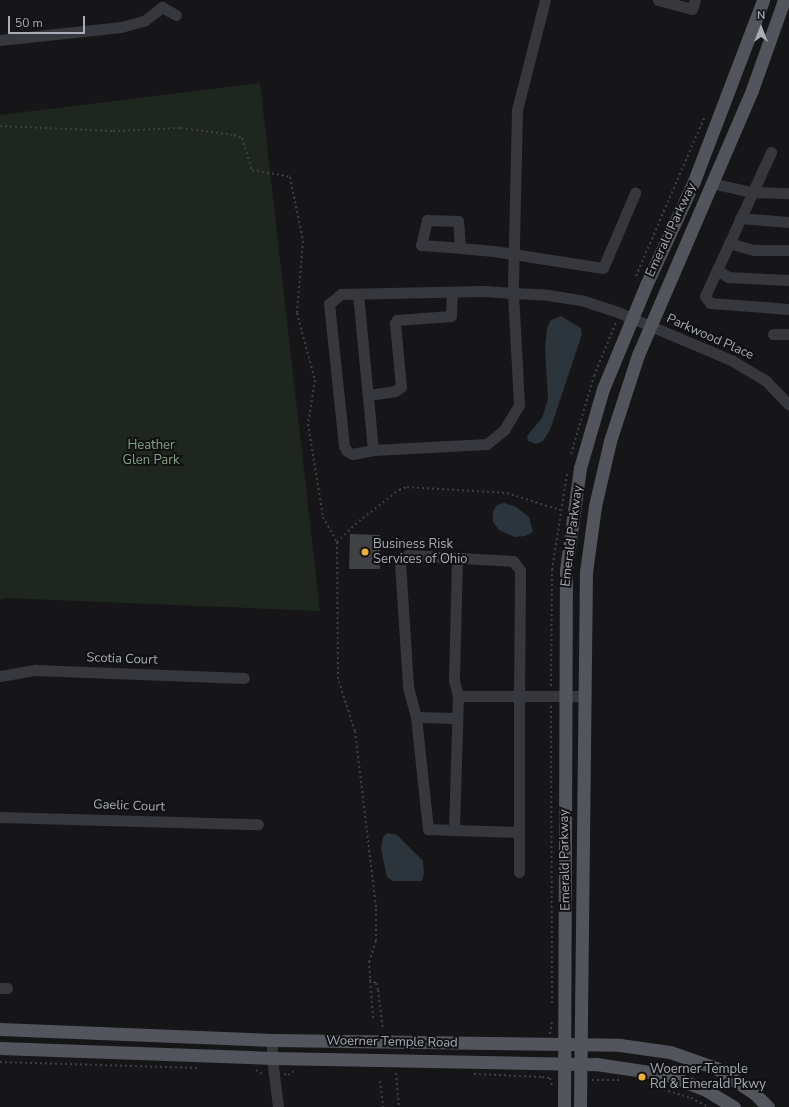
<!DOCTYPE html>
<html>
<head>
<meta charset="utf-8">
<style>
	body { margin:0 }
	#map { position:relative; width:789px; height:1107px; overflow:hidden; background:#161618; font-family:"Nunito Sans",sans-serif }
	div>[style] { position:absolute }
	.green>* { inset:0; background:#1e261f }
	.water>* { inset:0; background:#2c353c }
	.building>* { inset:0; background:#404145 }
	.path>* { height:2px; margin-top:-1px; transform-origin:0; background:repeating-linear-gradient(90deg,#3d3f44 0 2px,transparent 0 5px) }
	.minor>* { height:11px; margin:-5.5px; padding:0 5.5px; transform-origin:5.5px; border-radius:5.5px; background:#37383d }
	.major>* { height:13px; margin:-6.5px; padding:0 6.5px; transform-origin:6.5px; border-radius:6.5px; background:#53555c }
	.dots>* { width:11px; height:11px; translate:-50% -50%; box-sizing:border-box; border:2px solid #111113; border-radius:50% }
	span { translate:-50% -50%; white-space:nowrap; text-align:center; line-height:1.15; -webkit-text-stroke:4px #111113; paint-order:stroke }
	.street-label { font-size:13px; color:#a8adb8 }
	.park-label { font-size:13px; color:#7fa381 }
	.poi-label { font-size:13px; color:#a8adb8 }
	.left { translate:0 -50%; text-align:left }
	.north { position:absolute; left:741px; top:8px; width:40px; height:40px; -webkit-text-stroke:3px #111113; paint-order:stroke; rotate:0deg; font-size:11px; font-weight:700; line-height:16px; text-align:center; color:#a8adb8 }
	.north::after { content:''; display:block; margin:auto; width:14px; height:18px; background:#a8adb8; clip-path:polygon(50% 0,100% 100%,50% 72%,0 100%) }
	.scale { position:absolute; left:8px; top:16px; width:77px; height:18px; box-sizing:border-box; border:2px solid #a8adb8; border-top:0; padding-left:5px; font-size:12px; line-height:14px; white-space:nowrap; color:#a8adb8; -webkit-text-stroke:3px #111113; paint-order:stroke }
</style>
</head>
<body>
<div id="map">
	<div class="green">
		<i style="clip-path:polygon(260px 83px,320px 611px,4px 598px,0 600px,0 115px)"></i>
	</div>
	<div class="water">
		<i style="clip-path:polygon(561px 316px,581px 328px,582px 334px,550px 430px,543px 441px,536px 444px,528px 441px,527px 436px,542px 418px,548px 399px,545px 348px,547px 328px,551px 320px)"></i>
		<i style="clip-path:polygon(504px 503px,516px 507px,529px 517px,533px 532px,525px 536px,515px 537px,499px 530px,493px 522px,493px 511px,497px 505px)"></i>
		<i style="clip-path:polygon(387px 833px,397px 835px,423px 861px,424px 873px,422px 881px,393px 881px,387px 877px,381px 849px,383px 837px)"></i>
	</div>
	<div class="building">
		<i style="clip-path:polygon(350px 534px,380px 535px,380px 569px,349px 569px)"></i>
	</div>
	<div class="path">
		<i style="left:0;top:126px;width:113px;rotate:2.5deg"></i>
		<i style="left:113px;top:131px;width:68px;rotate:-2.5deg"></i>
		<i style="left:181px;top:128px;width:53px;rotate:7.5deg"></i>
		<i style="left:234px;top:135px;width:9px;rotate:21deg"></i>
		<i style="left:242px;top:138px;width:34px;rotate:73deg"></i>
		<i style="left:252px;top:170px;width:39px;rotate:10deg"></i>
		<i style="left:290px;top:177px;width:65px;rotate:78.5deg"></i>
		<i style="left:303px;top:241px;width:72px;rotate:94.8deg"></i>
		<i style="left:297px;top:313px;width:69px;rotate:75deg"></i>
		<i style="left:315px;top:380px;width:45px;rotate:99deg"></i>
		<i style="left:308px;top:424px;width:94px;rotate:80.8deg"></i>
		<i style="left:323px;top:517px;width:29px;rotate:61deg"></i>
		<i style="left:636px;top:276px;width:174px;rotate:-66.7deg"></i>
		<i style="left:571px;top:454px;width:81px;rotate:-73.6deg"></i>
		<i style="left:594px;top:376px;width:58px;rotate:-67.8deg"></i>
		<i style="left:551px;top:686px;width:116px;rotate:-89.5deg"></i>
		<i style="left:552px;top:570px;width:97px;rotate:-81.1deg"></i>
		<i style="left:551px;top:706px;width:298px;rotate:89.8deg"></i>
		<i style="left:369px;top:980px;width:8px;rotate:23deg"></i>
		<i style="left:376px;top:983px;width:7px;rotate:74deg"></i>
		<i style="left:378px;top:990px;width:39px;rotate:83deg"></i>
		<i style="left:373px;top:1018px;width:56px;rotate:-94.1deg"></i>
		<i style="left:369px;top:962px;width:22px;rotate:-72deg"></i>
		<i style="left:376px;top:941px;width:34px;rotate:-90deg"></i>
		<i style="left:376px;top:907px;width:177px;rotate:-96.8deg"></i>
		<i style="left:355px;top:731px;width:55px;rotate:-108.1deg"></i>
		<i style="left:338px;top:679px;width:137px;rotate:-90.4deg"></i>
		<i style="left:337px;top:542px;width:30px;rotate:-44deg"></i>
		<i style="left:359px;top:521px;width:51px;rotate:-37.8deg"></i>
		<i style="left:399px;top:490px;width:9px;rotate:-21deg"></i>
		<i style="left:407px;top:487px;width:100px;rotate:3.4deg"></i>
		<i style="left:507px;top:493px;width:56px;rotate:17.8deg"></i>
		<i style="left:550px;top:1034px;width:12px;rotate:-81deg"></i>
		<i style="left:0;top:1062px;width:199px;rotate:1.7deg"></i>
		<i style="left:256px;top:1070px;width:9px;rotate:36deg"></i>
		<i style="left:396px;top:1073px;width:34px;rotate:85deg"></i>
		<i style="left:284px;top:1074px;width:4px;rotate:14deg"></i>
		<i style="left:288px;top:1075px;width:7px;rotate:-34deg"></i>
		<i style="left:474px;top:1074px;width:68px;rotate:2.5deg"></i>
		<i style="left:542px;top:1077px;width:8px;rotate:7deg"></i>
		<i style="left:550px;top:1078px;width:8px;rotate:76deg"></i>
		<i style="left:592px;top:1080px;width:27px"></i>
		<i style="left:380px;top:1081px;width:26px;rotate:83deg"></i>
		<i style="left:649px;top:1085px;width:44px;rotate:17.2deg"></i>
		<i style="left:691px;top:1098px;width:20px;rotate:27deg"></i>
	</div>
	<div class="minor">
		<i style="left:545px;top:0;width:114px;rotate:104.3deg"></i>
		<i style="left:517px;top:110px;width:183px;rotate:91.3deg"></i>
		<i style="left:513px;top:293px;width:112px;rotate:86.9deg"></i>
		<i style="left:519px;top:405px;width:29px;rotate:121deg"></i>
		<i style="left:504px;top:430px;width:22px;rotate:141deg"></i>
		<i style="left:487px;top:444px;width:114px;rotate:177deg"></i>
		<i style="left:373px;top:450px;width:21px;rotate:169deg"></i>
		<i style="left:352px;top:454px;width:6px;rotate:-149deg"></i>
		<i style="left:347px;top:451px;width:6px;rotate:-121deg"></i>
		<i style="left:344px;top:446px;width:143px;rotate:-96deg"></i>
		<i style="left:329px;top:304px;width:16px;rotate:-40deg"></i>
		<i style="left:341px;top:294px;width:142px;rotate:-1.2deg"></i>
		<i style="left:483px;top:291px;width:30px;rotate:4deg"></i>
		<i style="left:513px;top:293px;width:35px;rotate:3deg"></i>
		<i style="left:548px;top:295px;width:36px;rotate:9deg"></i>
		<i style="left:584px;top:301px;width:38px;rotate:18deg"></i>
		<i style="left:620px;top:313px;width:123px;rotate:23deg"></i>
		<i style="left:733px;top:361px;width:39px;rotate:31deg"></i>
		<i style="left:766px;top:381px;width:33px;rotate:46deg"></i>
		<i style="left:658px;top:0;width:35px;rotate:15deg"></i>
		<i style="left:692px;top:9px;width:9px;rotate:-72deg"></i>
		<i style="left:162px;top:7px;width:16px;rotate:30deg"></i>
		<i style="left:0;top:40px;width:122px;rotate:-6.1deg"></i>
		<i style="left:121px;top:27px;width:24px;rotate:-15deg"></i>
		<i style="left:144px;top:21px;width:23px;rotate:-38deg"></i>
		<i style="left:771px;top:152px;width:158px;rotate:114.6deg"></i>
		<i style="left:705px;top:296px;width:9px;rotate:54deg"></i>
		<i style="left:710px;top:303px;width:79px;rotate:4.3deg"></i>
		<i style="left:711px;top:183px;width:42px;rotate:12.4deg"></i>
		<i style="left:752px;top:192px;width:37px;rotate:2deg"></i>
		<i style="left:740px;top:218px;width:49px;rotate:4.7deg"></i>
		<i style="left:729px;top:243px;width:26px;rotate:16deg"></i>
		<i style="left:754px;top:250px;width:35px"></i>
		<i style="left:460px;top:248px;width:27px;rotate:-94deg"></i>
		<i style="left:458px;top:221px;width:31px;rotate:-178deg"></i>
		<i style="left:427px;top:220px;width:26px;rotate:103deg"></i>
		<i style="left:421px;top:245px;width:39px;rotate:4deg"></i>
		<i style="left:460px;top:248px;width:34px;rotate:5deg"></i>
		<i style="left:494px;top:251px;width:110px;rotate:8.9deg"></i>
		<i style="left:603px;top:268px;width:82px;rotate:-66.9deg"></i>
		<i style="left:717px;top:270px;width:13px;rotate:32deg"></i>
		<i style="left:728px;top:277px;width:61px;rotate:2.8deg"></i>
		<i style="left:358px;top:294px;width:157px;rotate:84.5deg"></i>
		<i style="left:773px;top:334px;width:16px"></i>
		<i style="left:368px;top:395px;width:27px;rotate:-8deg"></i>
		<i style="left:395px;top:391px;width:7px;rotate:-34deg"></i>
		<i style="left:401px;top:387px;width:64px;rotate:-95.4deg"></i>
		<i style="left:395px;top:323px;width:4px;rotate:-56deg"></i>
		<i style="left:397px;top:320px;width:54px;rotate:-4.2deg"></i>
		<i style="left:451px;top:316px;width:24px;rotate:-88deg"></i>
		<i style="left:457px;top:558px;width:122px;rotate:91.4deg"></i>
		<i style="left:454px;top:680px;width:16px;rotate:76deg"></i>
		<i style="left:0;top:676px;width:36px;rotate:-10deg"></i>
		<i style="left:35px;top:670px;width:209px;rotate:2.2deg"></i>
		<i style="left:416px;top:717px;width:41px;rotate:1.4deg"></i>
		<i style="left:0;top:817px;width:258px;rotate:1.6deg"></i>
		<i style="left:454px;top:830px;width:65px;rotate:1.8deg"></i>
		<i style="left:519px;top:872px;width:176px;rotate:-90deg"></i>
		<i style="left:519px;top:696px;width:126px;rotate:-89.5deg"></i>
		<i style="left:520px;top:570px;width:11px;rotate:-128deg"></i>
		<i style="left:513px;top:561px;width:105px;rotate:-176.7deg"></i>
		<i style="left:408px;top:555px;width:11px;rotate:139deg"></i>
		<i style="left:400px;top:562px;width:125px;rotate:86.3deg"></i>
		<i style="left:408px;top:687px;width:31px;rotate:75deg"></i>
		<i style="left:416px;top:717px;width:113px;rotate:83.9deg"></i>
		<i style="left:428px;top:829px;width:26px;rotate:2deg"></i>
		<i style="left:454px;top:830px;width:134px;rotate:-88.3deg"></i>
		<i style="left:458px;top:696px;width:126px"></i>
		<i style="left:0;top:988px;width:7px"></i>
		<i style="left:272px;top:1040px;width:18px;rotate:90deg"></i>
		<i style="left:272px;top:1058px;width:49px;rotate:83deg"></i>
	</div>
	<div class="major">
		<i style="left:0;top:1029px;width:272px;rotate:2.3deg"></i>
		<i style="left:272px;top:1040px;width:348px;rotate:0.8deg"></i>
		<i style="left:620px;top:1045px;width:50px;rotate:8deg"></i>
		<i style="left:670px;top:1052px;width:49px;rotate:19.2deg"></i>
		<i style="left:716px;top:1068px;width:45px;rotate:33.3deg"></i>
		<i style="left:754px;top:1093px;width:20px;rotate:45deg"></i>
		<i style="left:0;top:1048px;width:272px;rotate:2.1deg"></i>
		<i style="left:272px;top:1058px;width:324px;rotate:1.1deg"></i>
		<i style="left:596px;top:1064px;width:69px;rotate:8.4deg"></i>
		<i style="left:664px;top:1074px;width:43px;rotate:20.6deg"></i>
		<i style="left:704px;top:1089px;width:35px;rotate:31deg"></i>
		<i style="left:564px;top:1107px;width:537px;rotate:-89.79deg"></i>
		<i style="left:566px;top:570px;width:103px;rotate:-82.2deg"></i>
		<i style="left:580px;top:468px;width:82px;rotate:-73.8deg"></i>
		<i style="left:603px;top:389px;width:113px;rotate:-67.5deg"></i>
		<i style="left:646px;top:285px;width:115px;rotate:-65.2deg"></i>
		<i style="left:694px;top:181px;width:194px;rotate:-69.1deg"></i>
		<i style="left:580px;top:1107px;width:535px;rotate:-89.36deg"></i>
		<i style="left:586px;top:572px;width:67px;rotate:-82.2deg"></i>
		<i style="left:595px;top:506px;width:67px;rotate:-77deg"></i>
		<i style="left:610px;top:441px;width:90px;rotate:-72deg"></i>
		<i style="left:638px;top:355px;width:288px;rotate:-66.7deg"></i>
		<i style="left:752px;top:90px;width:96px;rotate:-70.4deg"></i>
	</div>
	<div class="dots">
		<i style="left:365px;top:552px;background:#f2b134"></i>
		<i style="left:642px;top:1077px;background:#f2b134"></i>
	</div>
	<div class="street-label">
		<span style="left:671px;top:230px;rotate:-65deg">Emerald Parkway</span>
		<span style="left:710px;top:337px;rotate:24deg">Parkwood Place</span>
		<span style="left:572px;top:536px;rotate:-83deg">Emerald Parkway</span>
		<span style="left:122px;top:659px;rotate:2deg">Scotia Court</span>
		<span style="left:129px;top:806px;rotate:2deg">Gaelic Court</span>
		<span style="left:565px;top:860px;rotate:-91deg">Emerald Parkway</span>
		<span style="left:392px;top:1042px;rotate:1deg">Woerner Temple Road</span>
	</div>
	<div class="park-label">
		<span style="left:151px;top:453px">Heather<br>Glen Park</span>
	</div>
	<div class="poi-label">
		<span class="left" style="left:373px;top:552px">Business Risk<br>Services of Ohio</span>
		<span class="left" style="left:650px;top:1077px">Woerner Temple<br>Rd &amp; Emerald Pkwy</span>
	</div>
	<div class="north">N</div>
	<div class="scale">50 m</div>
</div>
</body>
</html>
